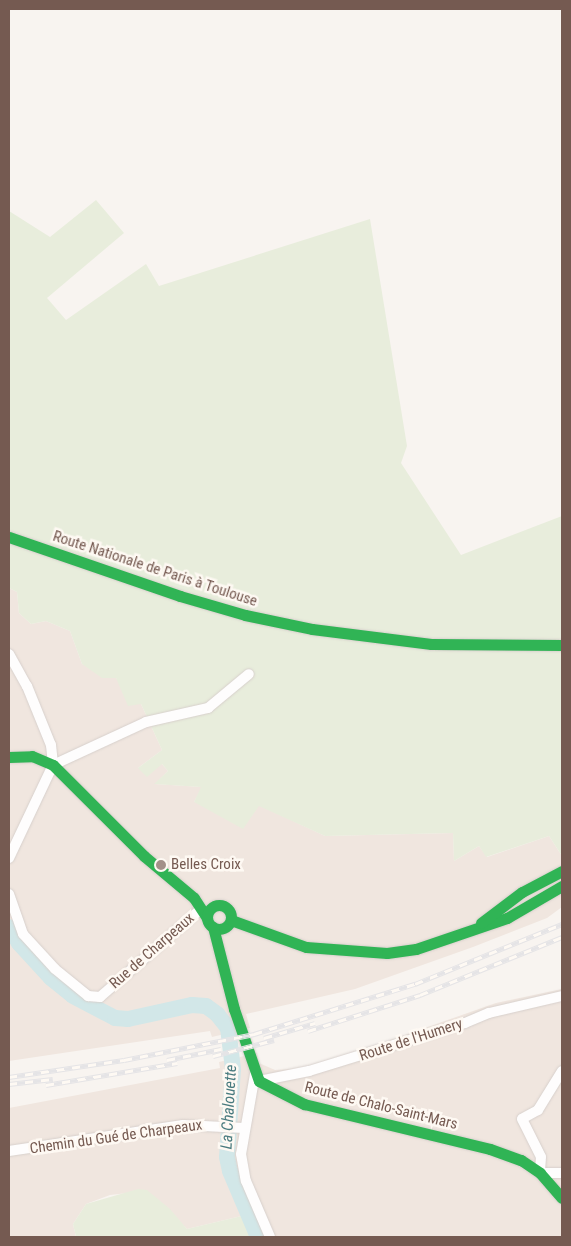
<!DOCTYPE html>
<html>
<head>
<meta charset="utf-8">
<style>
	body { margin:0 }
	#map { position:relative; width:571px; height:1246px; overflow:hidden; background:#f8f4f0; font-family:"Roboto Condensed",sans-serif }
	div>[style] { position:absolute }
	.residential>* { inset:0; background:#f0e6df }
	.green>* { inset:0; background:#e8eddc }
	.river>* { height:16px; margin:-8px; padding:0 8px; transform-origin:8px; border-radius:8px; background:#d2e7e8 }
	.roads { filter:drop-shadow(0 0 1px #d7d0cc) drop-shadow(0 0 1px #d7d0cc) }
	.street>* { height:10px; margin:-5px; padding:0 5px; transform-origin:5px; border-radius:5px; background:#fefdfd }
	.fast>* { height:11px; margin:-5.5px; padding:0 5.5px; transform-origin:5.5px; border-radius:5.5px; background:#30b455 }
	.fast>.ring { margin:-5.5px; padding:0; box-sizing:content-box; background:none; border:11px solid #30b455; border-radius:50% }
	.rail>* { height:4.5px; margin-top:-2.25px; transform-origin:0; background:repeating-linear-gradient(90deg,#fef9f3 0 8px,#e5e4e6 0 16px); box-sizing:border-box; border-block:1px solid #e5e4e6 }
	.dots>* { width:14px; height:14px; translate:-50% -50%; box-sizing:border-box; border:2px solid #fef9f3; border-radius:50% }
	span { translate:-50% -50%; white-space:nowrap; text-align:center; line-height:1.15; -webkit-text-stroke:5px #fef9f3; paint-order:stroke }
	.street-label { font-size:15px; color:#755a51 }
	.poi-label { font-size:15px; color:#755a51 }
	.left { translate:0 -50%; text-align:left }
	.water-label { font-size:16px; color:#497b7f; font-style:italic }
	.frame { position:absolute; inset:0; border:10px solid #755a51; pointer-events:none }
</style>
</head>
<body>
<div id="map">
	<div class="residential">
		<i style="clip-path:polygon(9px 588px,17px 592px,19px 613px,31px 624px,46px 621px,70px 631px,82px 664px,116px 678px,141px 704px,162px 750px,138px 768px,162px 764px,168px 771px,155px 784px,202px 787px,194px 802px,259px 805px,325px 836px,453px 833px,454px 861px,479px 846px,487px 857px,549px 836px,562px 856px,562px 907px,547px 918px,473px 947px,355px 989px,246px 1014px,250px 1028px,212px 1037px,210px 1031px,9px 1061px)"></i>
		<i style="clip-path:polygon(562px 989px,562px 1237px,263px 1237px,254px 1213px,187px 1229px,163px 1204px,128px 1193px,110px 1195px,86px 1204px,73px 1224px,76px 1237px,9px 1237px,9px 1108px,220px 1068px,219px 1062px,257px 1053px,259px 1063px,275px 1070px,311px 1068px,496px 1003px)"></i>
	</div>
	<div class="green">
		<i style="clip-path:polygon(96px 200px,124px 233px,47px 298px,66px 320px,146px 264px,159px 286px,370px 219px,407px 446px,401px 463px,461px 555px,562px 516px,562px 856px,549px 836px,486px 857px,479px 846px,454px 861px,453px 833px,325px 836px,259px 806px,243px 829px,194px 802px,201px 787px,154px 784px,168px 771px,162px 764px,147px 777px,138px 768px,162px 750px,141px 704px,128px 706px,116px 678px,102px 678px,82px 664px,70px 631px,46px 621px,31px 624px,19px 613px,17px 592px,9px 588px,9px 211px,50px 237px)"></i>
		<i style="clip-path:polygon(138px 1189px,147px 1190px,170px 1209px,187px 1229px,254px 1213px,263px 1237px,76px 1237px,73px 1224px,86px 1204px)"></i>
	</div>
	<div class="river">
		<i style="left:9px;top:927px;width:19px;rotate:58deg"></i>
		<i style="left:19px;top:943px;width:47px;rotate:47.6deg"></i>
		<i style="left:51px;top:978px;width:28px;rotate:39deg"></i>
		<i style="left:73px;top:996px;width:47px;rotate:27.6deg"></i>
		<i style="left:115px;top:1018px;width:13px;rotate:4deg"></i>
		<i style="left:128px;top:1019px;width:66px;rotate:-12.3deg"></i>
		<i style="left:192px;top:1005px;width:14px;rotate:4deg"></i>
		<i style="left:206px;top:1006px;width:14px;rotate:36deg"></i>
		<i style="left:217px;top:1014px;width:18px;rotate:52deg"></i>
		<i style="left:228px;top:1028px;width:41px;rotate:83deg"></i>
		<i style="left:233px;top:1069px;width:88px;rotate:93.9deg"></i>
		<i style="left:227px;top:1157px;width:14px;rotate:78deg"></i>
		<i style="left:230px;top:1171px;width:72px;rotate:67deg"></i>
	</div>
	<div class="roads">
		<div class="street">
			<i style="left:9px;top:654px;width:37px;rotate:61deg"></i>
			<i style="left:27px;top:686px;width:64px;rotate:67.9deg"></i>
			<i style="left:51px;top:745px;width:20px;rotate:84deg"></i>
			<i style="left:9px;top:858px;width:103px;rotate:-64.7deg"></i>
			<i style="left:53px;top:765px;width:102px;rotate:-24.8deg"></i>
			<i style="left:146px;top:722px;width:64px;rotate:-12.7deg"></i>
			<i style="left:208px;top:708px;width:53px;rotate:-39.7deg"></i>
			<i style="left:9px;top:894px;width:42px;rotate:70.7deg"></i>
			<i style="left:23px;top:934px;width:47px;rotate:47.6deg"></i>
			<i style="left:55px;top:969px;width:43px;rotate:39.3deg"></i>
			<i style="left:88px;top:996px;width:12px;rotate:5deg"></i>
			<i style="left:100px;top:997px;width:134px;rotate:-41.1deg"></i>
			<i style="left:562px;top:1071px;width:46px;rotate:121.6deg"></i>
			<i style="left:538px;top:1110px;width:18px;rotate:151deg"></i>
			<i style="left:522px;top:1119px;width:42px;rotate:63.4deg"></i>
			<i style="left:541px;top:1157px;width:16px;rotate:94deg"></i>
			<i style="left:540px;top:1173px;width:22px"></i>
			<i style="left:255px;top:1074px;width:81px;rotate:99.9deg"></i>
			<i style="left:241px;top:1154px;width:27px;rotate:80deg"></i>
			<i style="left:246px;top:1181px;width:61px;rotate:66.8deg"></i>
			<i style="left:259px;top:1081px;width:51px;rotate:-11.3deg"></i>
			<i style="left:309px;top:1071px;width:163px;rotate:-17.1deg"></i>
			<i style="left:465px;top:1023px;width:26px;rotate:-23deg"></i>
			<i style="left:489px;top:1013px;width:75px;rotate:-13.1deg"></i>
			<i style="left:9px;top:1151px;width:176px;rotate:-8.5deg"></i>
			<i style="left:183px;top:1125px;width:61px;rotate:2.8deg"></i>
		</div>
		<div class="fast">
			<i style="left:9px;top:537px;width:181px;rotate:19deg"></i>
			<i style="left:180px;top:596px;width:68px;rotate:16.3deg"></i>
			<i style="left:245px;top:615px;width:68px;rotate:11.8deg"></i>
			<i style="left:312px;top:629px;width:120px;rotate:7.2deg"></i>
			<i style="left:431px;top:644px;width:131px;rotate:0.4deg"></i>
			<i style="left:9px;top:757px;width:23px;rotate:-2deg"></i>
			<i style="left:32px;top:756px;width:23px;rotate:23deg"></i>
			<i style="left:53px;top:765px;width:129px;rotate:45deg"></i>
			<i style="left:144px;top:856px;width:65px;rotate:40deg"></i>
			<i style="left:194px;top:898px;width:24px;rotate:57deg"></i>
			<i class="ring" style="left:207px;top:905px;width:13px;height:13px"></i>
			<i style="left:231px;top:920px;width:80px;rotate:19.8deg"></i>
			<i style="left:306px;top:947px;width:81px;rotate:4.2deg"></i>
			<i style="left:387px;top:953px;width:29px;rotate:-8deg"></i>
			<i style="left:416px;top:949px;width:96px;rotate:-18.8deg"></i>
			<i style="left:507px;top:918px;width:64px;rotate:-30.2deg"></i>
			<i style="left:481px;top:923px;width:51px;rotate:-37.1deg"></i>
			<i style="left:522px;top:892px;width:45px;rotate:-27.7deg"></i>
			<i style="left:213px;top:927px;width:85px;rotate:75.6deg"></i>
			<i style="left:234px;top:1009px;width:76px;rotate:70.9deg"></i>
			<i style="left:259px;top:1081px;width:51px;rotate:27.1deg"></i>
			<i style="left:304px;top:1104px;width:191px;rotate:13.6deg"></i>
			<i style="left:490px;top:1149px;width:33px;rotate:20deg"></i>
			<i style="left:521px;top:1160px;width:23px;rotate:34deg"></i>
			<i style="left:540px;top:1173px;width:33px;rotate:49deg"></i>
		</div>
	</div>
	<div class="rail">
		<i style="left:308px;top:1031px;width:118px;rotate:-17.8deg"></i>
		<i style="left:420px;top:995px;width:153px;rotate:-22.2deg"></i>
		<i style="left:264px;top:1038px;width:53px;rotate:-16.4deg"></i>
		<i style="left:213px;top:1056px;width:63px;rotate:-14.7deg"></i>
		<i style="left:167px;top:1060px;width:55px;rotate:-11.5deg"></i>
		<i style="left:9px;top:1077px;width:116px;rotate:-8.4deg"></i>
		<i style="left:124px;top:1060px;width:133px;rotate:-11.3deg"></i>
		<i style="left:254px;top:1034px;width:169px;rotate:-17.3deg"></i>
		<i style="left:415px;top:984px;width:159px;rotate:-22.2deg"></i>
		<i style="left:9px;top:1084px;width:44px;rotate:-6.5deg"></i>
		<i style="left:46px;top:1085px;width:133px;rotate:-9.5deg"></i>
	</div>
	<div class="dots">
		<i style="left:161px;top:865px;background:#a39089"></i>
	</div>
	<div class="street-label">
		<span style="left:155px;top:569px;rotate:18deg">Route Nationale de Paris à Toulouse</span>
		<span style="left:152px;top:951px;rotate:-41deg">Rue de Charpeaux</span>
		<span style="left:411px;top:1040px;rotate:-18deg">Route de l'Humery</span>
		<span style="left:381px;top:1106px;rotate:14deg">Route de Chalo-Saint-Mars</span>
		<span style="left:116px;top:1137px;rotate:-8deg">Chemin du Gué de Charpeaux</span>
	</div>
	<div class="poi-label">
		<span class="left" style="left:171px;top:865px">Belles Croix</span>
	</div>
	<div class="water-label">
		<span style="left:229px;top:1107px;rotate:-87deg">La Chalouette</span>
	</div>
	<div class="frame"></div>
</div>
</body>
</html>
